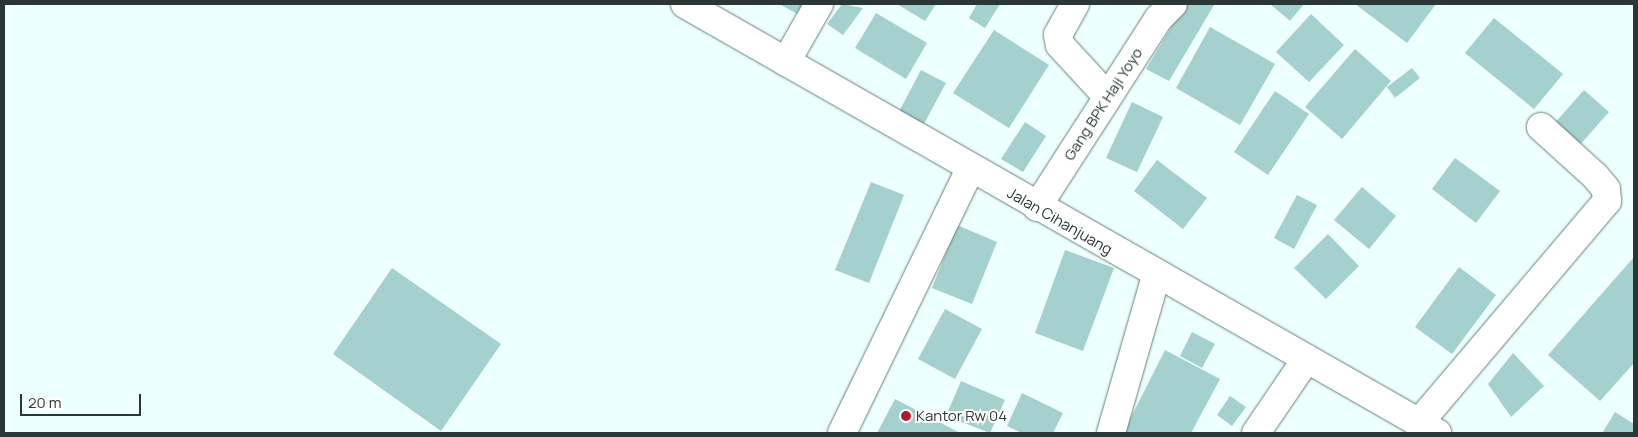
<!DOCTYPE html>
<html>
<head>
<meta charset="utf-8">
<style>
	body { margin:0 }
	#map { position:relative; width:1638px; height:437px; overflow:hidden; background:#edfffe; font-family:Manrope,sans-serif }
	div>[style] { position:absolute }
	.building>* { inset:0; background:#a4d0ce }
	.roads { filter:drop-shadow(0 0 1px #65807f) drop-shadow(0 0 1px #65807f) }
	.minor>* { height:28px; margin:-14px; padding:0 14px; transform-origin:14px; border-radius:14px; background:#fff }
	.major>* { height:28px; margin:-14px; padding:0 14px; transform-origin:14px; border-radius:14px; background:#fff }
	.dots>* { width:14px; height:14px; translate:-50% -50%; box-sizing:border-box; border:2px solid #fff; border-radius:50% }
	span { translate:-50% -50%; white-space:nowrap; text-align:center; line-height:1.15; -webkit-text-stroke:4px #fff; paint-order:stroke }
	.street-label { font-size:15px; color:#2b3636 }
	.poi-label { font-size:15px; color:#2b3636 }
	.left { translate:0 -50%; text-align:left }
	.frame { position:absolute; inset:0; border:5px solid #2b3636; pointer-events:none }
	.scale { position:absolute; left:20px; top:394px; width:121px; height:22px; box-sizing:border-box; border:2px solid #2b3636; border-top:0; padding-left:6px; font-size:15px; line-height:18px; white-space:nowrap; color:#2b3636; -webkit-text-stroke:4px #fff; paint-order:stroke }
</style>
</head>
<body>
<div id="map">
	<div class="building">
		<i style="clip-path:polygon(779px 4px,808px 4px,801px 16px)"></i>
		<i style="clip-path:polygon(842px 4px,863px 8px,843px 35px,827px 24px)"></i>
		<i style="clip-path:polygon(897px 4px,936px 4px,925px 21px)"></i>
		<i style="clip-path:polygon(977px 4px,1000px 4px,985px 28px,969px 18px)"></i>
		<i style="clip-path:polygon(1185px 4px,1214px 5px,1169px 81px,1146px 69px)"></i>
		<i style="clip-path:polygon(1270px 4px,1304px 4px,1290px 21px)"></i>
		<i style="clip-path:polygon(1355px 4px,1436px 4px,1407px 43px)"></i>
		<i style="clip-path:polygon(876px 13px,927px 43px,906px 79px,855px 48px)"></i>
		<i style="clip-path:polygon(1311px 14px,1344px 45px,1309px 82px,1276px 52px)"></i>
		<i style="clip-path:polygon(1494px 18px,1563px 74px,1534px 109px,1465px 53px)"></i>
		<i style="clip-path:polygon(1210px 27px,1275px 64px,1240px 125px,1176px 88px)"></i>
		<i style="clip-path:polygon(994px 30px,1049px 65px,1009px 128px,953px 93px)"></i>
		<i style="clip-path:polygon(1355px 49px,1391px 81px,1342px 139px,1305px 107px)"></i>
		<i style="clip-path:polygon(1412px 68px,1420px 78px,1395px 98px,1387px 87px)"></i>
		<i style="clip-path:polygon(921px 70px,946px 83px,919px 133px,895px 119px)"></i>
		<i style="clip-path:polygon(1584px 90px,1609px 112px,1578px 147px,1553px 125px)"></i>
		<i style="clip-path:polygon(1275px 91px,1309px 114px,1268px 175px,1234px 152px)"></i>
		<i style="clip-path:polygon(1132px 102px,1163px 117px,1137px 172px,1106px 158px)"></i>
		<i style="clip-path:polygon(1025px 122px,1046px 136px,1023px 172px,1001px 159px)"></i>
		<i style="clip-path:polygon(1455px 158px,1500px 191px,1476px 223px,1432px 189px)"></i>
		<i style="clip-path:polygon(1157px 160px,1207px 198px,1183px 229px,1134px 191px)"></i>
		<i style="clip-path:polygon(871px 182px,904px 195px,869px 283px,835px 270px)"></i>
		<i style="clip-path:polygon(1362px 187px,1396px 216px,1369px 249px,1334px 220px)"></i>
		<i style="clip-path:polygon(1297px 195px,1317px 205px,1294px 249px,1274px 238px)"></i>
		<i style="clip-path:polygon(957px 225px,997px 242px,972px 304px,932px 288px)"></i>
		<i style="clip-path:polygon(1328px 234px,1359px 266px,1326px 299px,1294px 268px)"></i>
		<i style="clip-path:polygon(1065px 250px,1114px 268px,1083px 351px,1035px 333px)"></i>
		<i style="clip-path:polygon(1634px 257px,1634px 363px,1600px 401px,1548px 355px)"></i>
		<i style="clip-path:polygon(1459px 267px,1496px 295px,1452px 354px,1415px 327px)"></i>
		<i style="clip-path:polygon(392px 268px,501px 344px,441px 431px,333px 354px)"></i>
		<i style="clip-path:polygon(945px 309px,982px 329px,955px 379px,918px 359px)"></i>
		<i style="clip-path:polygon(1192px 332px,1215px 344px,1202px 368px,1180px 356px)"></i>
		<i style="clip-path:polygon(1165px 350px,1220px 379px,1191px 433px,1123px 433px)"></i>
		<i style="clip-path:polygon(1513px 353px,1544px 386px,1511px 417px,1488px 384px)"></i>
		<i style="clip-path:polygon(961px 381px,1005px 400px,990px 433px,946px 416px)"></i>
		<i style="clip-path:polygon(1022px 393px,1063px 413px,1053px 433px,1022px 433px,1007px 426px)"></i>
		<i style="clip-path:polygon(1230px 396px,1246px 407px,1232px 426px,1217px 415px)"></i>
		<i style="clip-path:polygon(895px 399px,960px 433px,877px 433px)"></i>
		<i style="clip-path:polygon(1615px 412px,1634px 424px,1634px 433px,1603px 432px)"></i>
	</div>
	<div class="roads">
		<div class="minor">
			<i style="left:1075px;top:4px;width:35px;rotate:119deg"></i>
			<i style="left:1058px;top:35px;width:10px;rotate:79deg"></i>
			<i style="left:1060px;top:45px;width:69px;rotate:47.3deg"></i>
			<i style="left:786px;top:62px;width:67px;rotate:-60.4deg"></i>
			<i style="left:1037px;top:207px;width:224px;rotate:-57.2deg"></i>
			<i style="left:1158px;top:19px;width:21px;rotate:-45deg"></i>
			<i style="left:1418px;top:424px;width:292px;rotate:-49.7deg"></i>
			<i style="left:1607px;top:201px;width:12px;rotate:-95deg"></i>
			<i style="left:1606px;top:189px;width:17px;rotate:-130deg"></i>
			<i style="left:1595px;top:176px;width:73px;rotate:-137.8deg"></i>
			<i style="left:842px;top:433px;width:293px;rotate:-64.1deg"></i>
			<i style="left:1111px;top:433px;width:163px;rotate:-74deg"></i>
			<i style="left:1256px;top:433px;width:87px;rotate:-55.8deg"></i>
		</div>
		<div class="major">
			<i style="left:685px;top:4px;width:866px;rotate:29.7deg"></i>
		</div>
	</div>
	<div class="dots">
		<i style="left:906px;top:416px;background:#ae1a2d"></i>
	</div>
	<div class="street-label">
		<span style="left:1103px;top:104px;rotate:-57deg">Gang BPK Haji Yoyo</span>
		<span style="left:1060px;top:221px;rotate:30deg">Jalan Cihanjuang</span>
	</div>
	<div class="poi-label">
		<span class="left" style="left:916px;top:416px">Kantor Rw 04</span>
	</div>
	<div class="frame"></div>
	<div class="scale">20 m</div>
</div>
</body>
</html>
